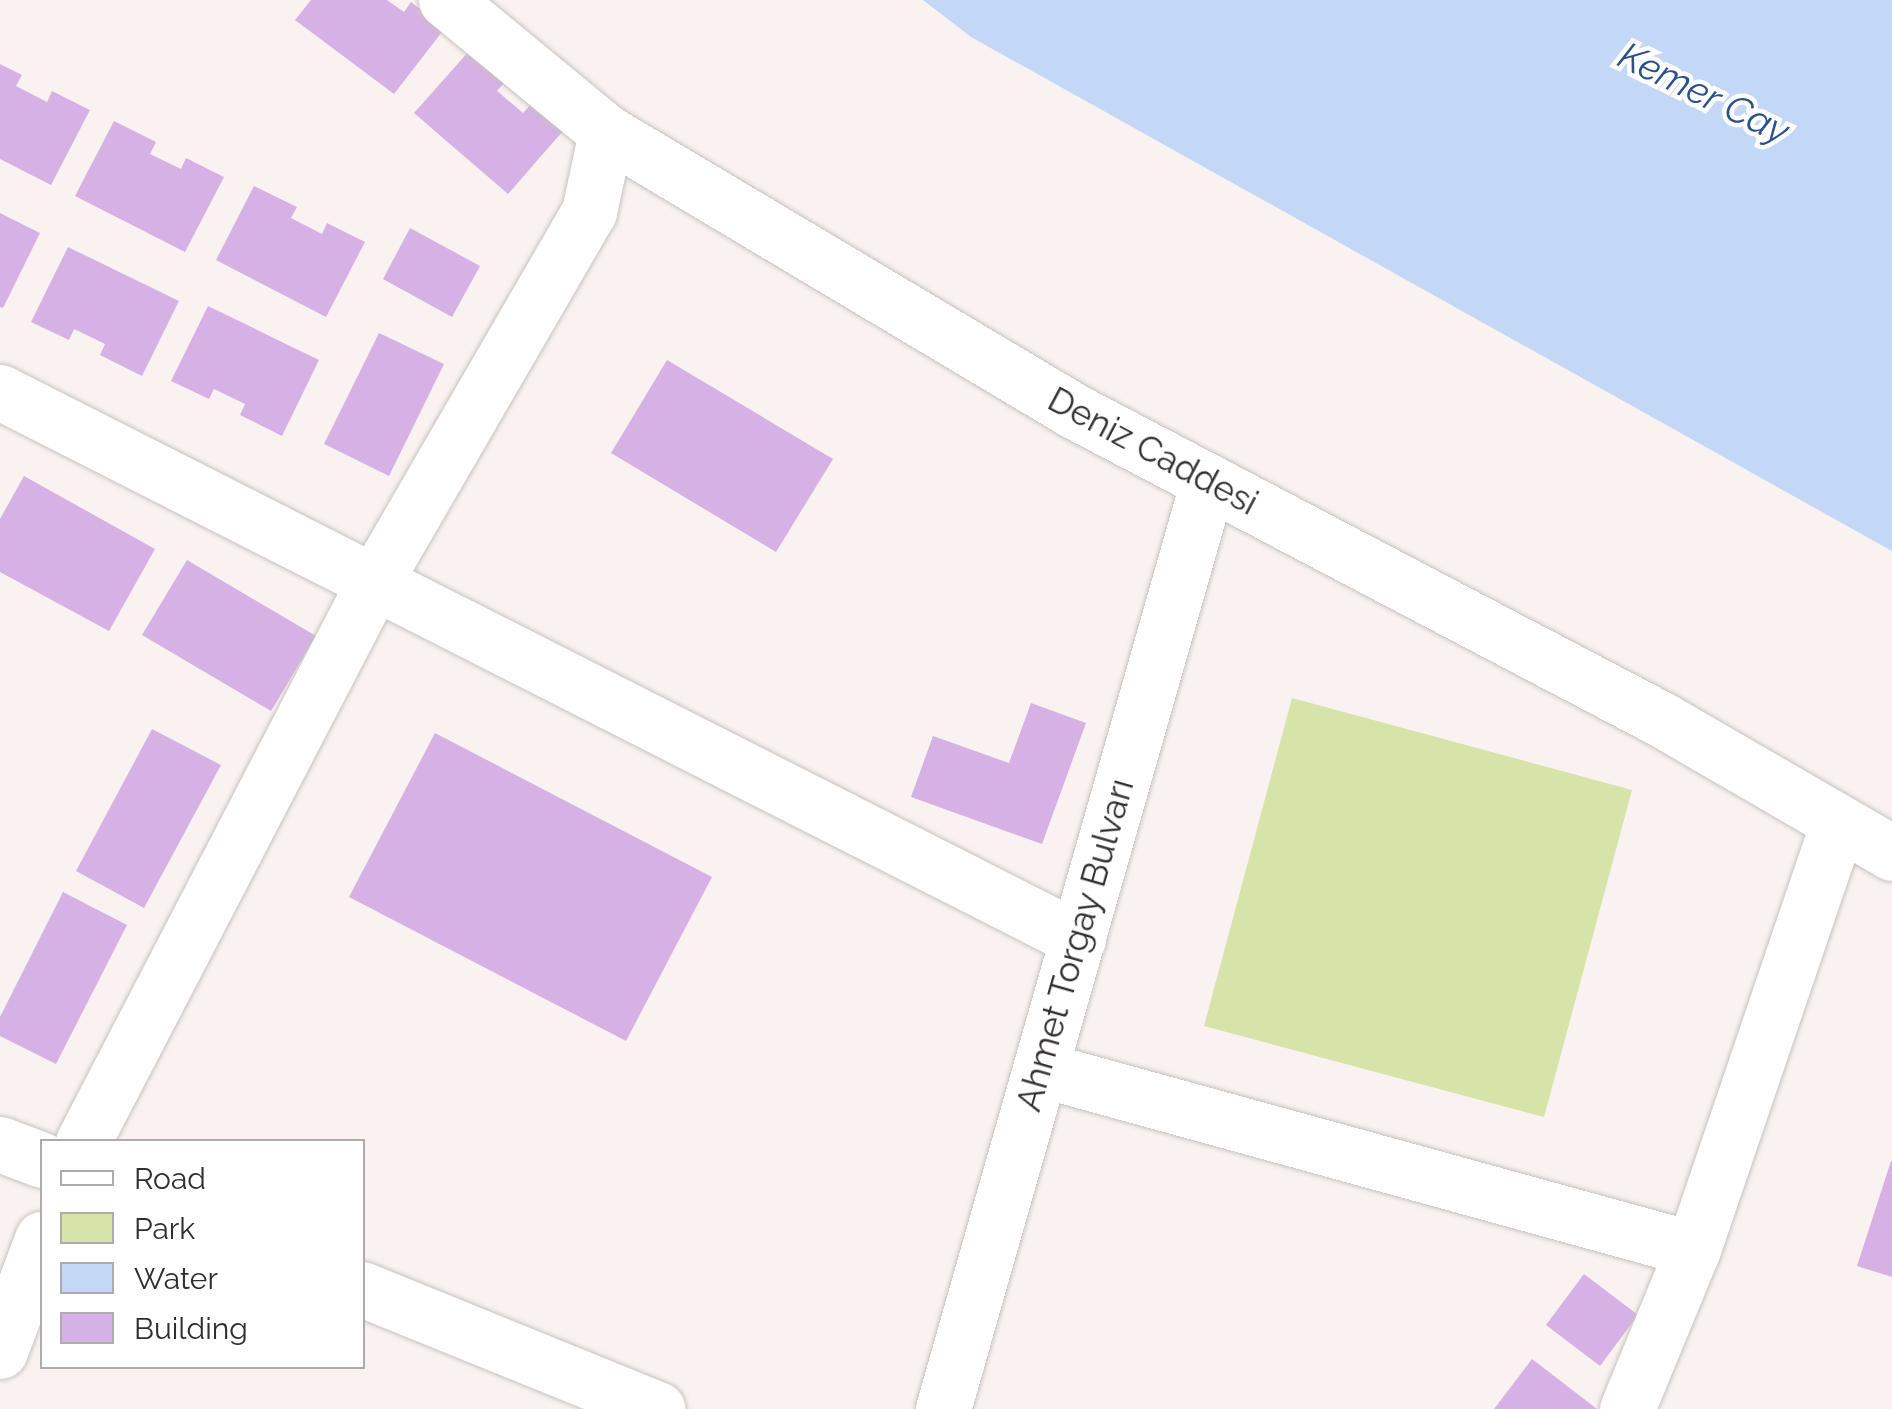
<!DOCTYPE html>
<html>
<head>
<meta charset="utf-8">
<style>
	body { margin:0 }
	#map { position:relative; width:1892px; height:1409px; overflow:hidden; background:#f9f2f0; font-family:Raleway,sans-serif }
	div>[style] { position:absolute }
	.green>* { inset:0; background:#d6e3a9 }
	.water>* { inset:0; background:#c3d7f7 }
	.building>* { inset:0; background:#d5b1e5 }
	.roads { filter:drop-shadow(0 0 2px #c8c2bf) drop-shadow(0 0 2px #c8c2bf) }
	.minor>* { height:55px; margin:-27.5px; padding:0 27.5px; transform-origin:27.5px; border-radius:27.5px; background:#fff }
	span { translate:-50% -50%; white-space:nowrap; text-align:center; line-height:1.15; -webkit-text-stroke:9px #fff; paint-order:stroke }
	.street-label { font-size:35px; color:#312e2d }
	.water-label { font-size:38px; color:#29508e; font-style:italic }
	.legend { position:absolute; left:40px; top:1139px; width:325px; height:230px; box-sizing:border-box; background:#fff; border:2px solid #adabab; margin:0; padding:12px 18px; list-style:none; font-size:30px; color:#312e2d }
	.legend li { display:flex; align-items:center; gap:20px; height:50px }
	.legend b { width:50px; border:2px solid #adabab }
</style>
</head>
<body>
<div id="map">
	<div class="green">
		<i style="clip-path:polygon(1292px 698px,1632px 790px,1544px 1117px,1204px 1026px)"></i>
	</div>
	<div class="water">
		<i style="clip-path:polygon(923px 0,1892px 0,1892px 551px,971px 37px)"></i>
	</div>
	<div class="building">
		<i style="clip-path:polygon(311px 0,387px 0,404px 12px,411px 2px,445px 28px,394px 94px,295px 20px)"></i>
		<i style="clip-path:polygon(470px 50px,505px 82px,497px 91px,523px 113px,531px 104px,563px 131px,508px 194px,414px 113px)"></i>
		<i style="clip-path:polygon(0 64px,22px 75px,16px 86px,47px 102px,52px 91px,90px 110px,51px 185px,0 159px)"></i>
		<i style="clip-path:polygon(114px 121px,156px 142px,150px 154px,181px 169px,186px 158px,224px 177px,185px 252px,75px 196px)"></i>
		<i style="clip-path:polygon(254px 186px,297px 207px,291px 218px,322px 234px,327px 223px,365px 242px,326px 317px,216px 260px)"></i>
		<i style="clip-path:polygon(0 213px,40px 233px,3px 308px,0 307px)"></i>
		<i style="clip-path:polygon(410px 228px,480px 266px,452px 317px,383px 279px)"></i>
		<i style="clip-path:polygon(68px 247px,179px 301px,142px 376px,100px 355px,105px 344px,74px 329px,69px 340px,31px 322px)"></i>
		<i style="clip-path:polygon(208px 306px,319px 360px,282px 436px,240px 415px,245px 404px,214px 389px,209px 399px,171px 381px)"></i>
		<i style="clip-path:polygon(379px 333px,444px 364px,389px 476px,324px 444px)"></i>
		<i style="clip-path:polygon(667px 360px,833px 459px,776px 552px,611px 453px)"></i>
		<i style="clip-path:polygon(24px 476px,155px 549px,109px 631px,0 572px,0 519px)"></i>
		<i style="clip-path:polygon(187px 560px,316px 636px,271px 711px,142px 635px)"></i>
		<i style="clip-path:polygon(1031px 703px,1086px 723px,1042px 844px,911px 797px,933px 736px,1009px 763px)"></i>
		<i style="clip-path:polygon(152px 729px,221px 765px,144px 908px,76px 871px)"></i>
		<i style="clip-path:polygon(435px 733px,712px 877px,626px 1041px,349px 897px)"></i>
		<i style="clip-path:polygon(63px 892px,127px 925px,56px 1064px,0 1036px,0 1017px)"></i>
		<i style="clip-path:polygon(1891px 1161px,1892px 1161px,1892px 1277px,1857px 1266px)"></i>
		<i style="clip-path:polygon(1584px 1274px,1638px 1315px,1600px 1366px,1546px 1325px)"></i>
		<i style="clip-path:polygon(1532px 1359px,1597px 1409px,1494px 1409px)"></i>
	</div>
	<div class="roads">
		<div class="minor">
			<i style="left:446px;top:0;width:207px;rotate:39.5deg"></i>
			<i style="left:606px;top:132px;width:545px;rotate:30.8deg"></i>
			<i style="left:1074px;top:411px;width:663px;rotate:27.69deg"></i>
			<i style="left:1661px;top:719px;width:267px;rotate:30.1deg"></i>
			<i style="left:0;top:392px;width:1209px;rotate:26.9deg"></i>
			<i style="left:1040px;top:1069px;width:677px;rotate:15.41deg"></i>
			<i style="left:83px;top:1142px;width:629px;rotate:-62.54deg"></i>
			<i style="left:373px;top:584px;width:430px;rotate:-59.9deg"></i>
			<i style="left:589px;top:212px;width:82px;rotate:-78deg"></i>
			<i style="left:0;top:1144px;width:45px;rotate:20.9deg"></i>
			<i style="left:362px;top:1289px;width:319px;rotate:22.1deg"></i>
			<i style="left:0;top:1351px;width:120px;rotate:-69.4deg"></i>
			<i style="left:943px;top:1409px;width:965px;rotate:-74.06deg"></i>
			<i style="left:1627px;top:1409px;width:173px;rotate:-67.6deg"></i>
			<i style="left:1693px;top:1249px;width:451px;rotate:-71.2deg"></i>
		</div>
	</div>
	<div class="street-label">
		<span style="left:1153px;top:451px;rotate:28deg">Deniz Caddesi</span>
		<span style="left:1075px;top:945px;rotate:-74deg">Ahmet Torgay Bulvarı</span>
	</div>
	<div class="water-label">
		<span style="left:1704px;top:93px;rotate:26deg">Kemer Cay</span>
	</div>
	<ul class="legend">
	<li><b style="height:12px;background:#fff"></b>Road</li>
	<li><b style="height:28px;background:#d6e3a9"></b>Park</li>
	<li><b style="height:28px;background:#c3d7f7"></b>Water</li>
	<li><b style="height:28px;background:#d5b1e5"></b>Building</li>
	</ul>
</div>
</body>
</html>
